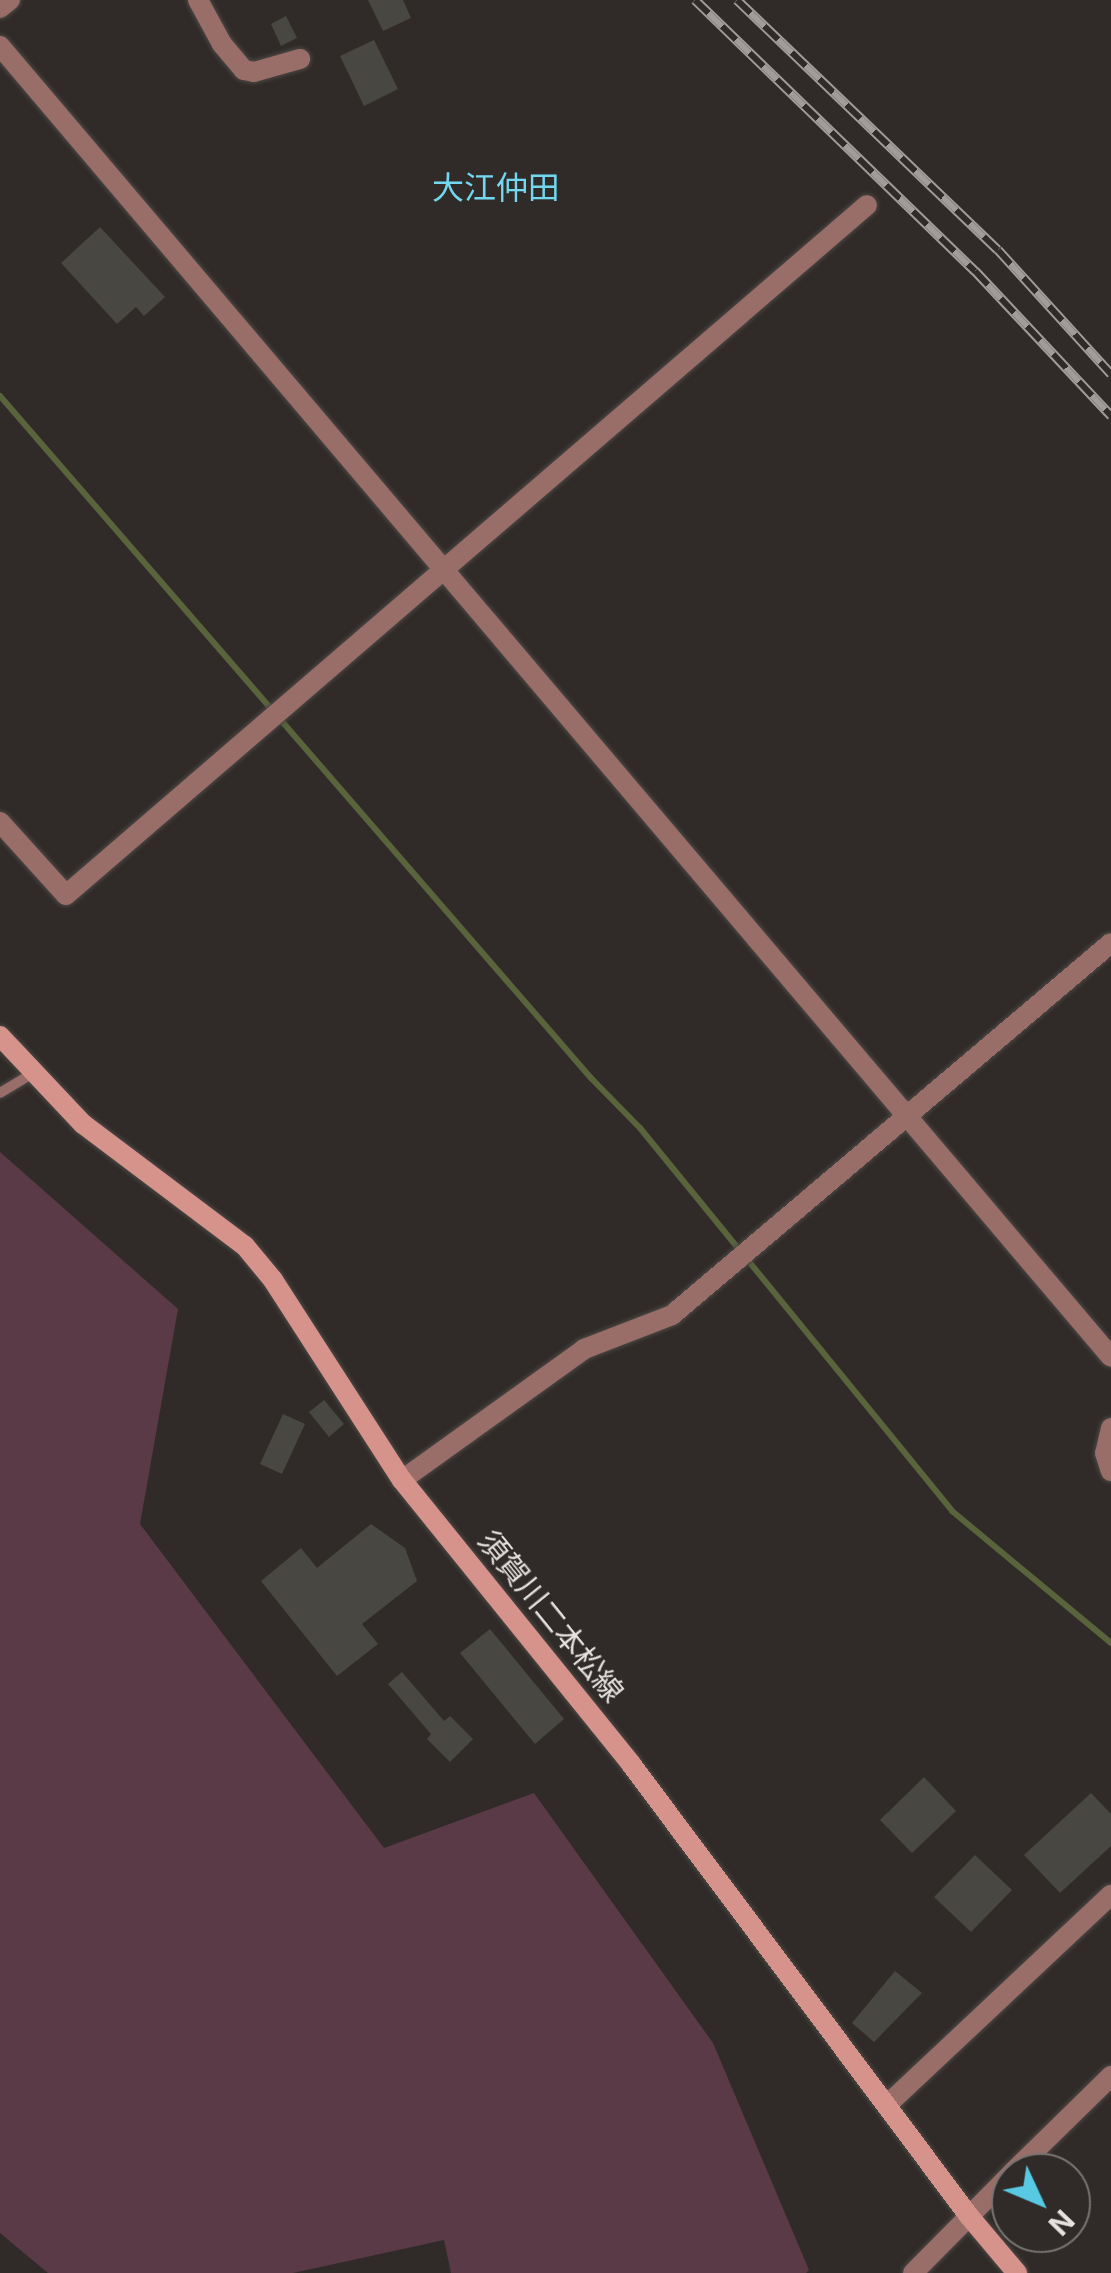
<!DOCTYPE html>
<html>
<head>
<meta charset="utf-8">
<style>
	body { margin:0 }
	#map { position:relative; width:1111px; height:2273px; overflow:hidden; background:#302b28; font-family:Inter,"Noto Sans JP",sans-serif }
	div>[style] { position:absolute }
	.green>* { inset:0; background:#593a46 }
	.stream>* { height:6px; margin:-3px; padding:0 3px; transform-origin:3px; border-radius:3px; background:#59643c }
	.building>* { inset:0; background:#494742 }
	.roads { filter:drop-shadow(0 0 2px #4d4845) drop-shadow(0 0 2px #4d4845) }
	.service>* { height:10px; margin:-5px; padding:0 5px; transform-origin:5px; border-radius:5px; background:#996e69 }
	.minor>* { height:20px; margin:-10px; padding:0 10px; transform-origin:10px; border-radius:10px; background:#996e69 }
	.tertiary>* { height:20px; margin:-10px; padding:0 10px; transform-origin:10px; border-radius:10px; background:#996e69 }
	.secondary>* { height:20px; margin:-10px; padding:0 10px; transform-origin:10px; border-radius:10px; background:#d6938b }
	.rail>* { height:10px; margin-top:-5px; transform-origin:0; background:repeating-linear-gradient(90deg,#302b28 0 19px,#a09c9a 0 38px); box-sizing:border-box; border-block:2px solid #a09c9a }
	span { translate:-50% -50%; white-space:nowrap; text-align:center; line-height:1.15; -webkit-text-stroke:8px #302b28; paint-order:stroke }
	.street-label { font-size:30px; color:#e5e2e0 }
	.neighbourhood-label { font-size:32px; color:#72d7ef }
	.north { position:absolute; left:991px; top:2153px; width:100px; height:100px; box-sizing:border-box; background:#302b28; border:2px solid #787472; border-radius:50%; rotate:134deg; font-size:28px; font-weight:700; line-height:40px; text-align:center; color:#e5e2e0 }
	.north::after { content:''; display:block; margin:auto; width:35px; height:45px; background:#58c9e3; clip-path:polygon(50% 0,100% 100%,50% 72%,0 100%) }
</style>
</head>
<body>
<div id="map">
	<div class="green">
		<i style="clip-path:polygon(0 1152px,178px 1309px,140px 1524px,384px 1848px,534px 1793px,713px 2043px,809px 2270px,806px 2273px,451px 2273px,444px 2240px,293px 2273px,48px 2273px,0 2233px)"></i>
	</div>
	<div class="stream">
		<i style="left:0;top:396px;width:902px;rotate:49.09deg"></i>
		<i style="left:591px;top:1078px;width:70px;rotate:45.6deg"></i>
		<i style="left:640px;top:1128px;width:494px;rotate:50.8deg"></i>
		<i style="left:952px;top:1511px;width:207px;rotate:39.7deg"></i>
	</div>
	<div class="building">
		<i style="clip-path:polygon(368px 0,403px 0,411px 18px,383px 31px)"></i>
		<i style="clip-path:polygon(286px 16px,297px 38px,281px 46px,271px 24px)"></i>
		<i style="clip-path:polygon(374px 40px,398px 89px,364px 106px,340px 56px)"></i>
		<i style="clip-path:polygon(100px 227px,165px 297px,144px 316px,136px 307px,117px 324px,61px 263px)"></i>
		<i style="clip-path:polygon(324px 1400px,344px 1424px,329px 1437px,309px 1412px)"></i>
		<i style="clip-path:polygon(283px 1414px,305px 1424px,282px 1474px,260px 1464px)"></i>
		<i style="clip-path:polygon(371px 1524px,405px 1548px,417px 1581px,362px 1624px,378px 1644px,337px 1676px,261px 1581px,301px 1548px,317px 1568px)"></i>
		<i style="clip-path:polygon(490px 1629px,564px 1719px,535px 1744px,460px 1653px)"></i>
		<i style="clip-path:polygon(402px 1672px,444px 1721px,450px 1716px,473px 1739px,450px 1762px,427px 1739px,431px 1734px,388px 1684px)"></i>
		<i style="clip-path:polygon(924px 1777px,956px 1811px,912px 1853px,880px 1820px)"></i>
		<i style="clip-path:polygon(1091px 1793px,1111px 1814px,1111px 1846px,1060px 1893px,1024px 1855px)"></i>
		<i style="clip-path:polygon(975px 1855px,1012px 1890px,971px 1932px,934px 1897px)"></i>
		<i style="clip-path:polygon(895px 1971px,922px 1993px,874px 2042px,852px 2023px)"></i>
	</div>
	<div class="roads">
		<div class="service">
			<i style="left:0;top:1093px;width:39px;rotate:-31deg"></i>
		</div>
		<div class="minor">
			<i style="left:198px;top:0;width:50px;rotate:61.4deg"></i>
			<i style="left:222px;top:44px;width:34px;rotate:50deg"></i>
			<i style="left:244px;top:70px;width:10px;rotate:11deg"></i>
			<i style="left:254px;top:72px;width:48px;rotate:-15.8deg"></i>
			<i style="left:0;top:8px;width:13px;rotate:-39deg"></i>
			<i style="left:0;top:46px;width:1718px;rotate:49.72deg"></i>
			<i style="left:0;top:822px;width:98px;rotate:47.9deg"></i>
			<i style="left:66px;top:895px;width:1057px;rotate:-40.74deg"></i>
			<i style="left:1111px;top:1428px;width:26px;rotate:103deg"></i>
			<i style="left:1105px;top:1453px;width:19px;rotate:72deg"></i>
			<i style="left:402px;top:1480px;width:224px;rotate:-35.7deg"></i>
			<i style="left:584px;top:1349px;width:94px;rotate:-21.1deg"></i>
			<i style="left:672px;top:1315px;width:575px;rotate:-40.28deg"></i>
			<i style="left:887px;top:2105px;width:307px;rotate:-43.2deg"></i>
		</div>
		<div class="tertiary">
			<i style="left:1012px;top:2173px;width:139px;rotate:-44.4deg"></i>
			<i style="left:913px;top:2273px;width:139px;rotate:-45.3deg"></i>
		</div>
		<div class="secondary">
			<i style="left:0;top:1036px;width:121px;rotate:46.7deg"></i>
			<i style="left:83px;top:1124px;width:203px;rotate:37deg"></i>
			<i style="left:245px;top:1246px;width:44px;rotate:50.5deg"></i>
			<i style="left:273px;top:1280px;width:238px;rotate:57.2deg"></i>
			<i style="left:402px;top:1480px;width:365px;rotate:51.1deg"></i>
			<i style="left:631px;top:1764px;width:564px;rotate:53.21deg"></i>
			<i style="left:969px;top:2216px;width:75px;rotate:49.9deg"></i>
		</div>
	</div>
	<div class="rail">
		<i style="left:695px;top:0;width:390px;rotate:44.1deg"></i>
		<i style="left:975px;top:271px;width:199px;rotate:46.8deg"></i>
		<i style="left:737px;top:0;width:361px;rotate:43.8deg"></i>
		<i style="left:998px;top:250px;width:168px;rotate:47.7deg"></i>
	</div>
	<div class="street-label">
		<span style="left:551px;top:1616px;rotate:51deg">須賀川二本松線</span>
	</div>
	<div class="neighbourhood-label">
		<span style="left:496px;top:188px">大江仲田</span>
	</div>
	<div class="north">N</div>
</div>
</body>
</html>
